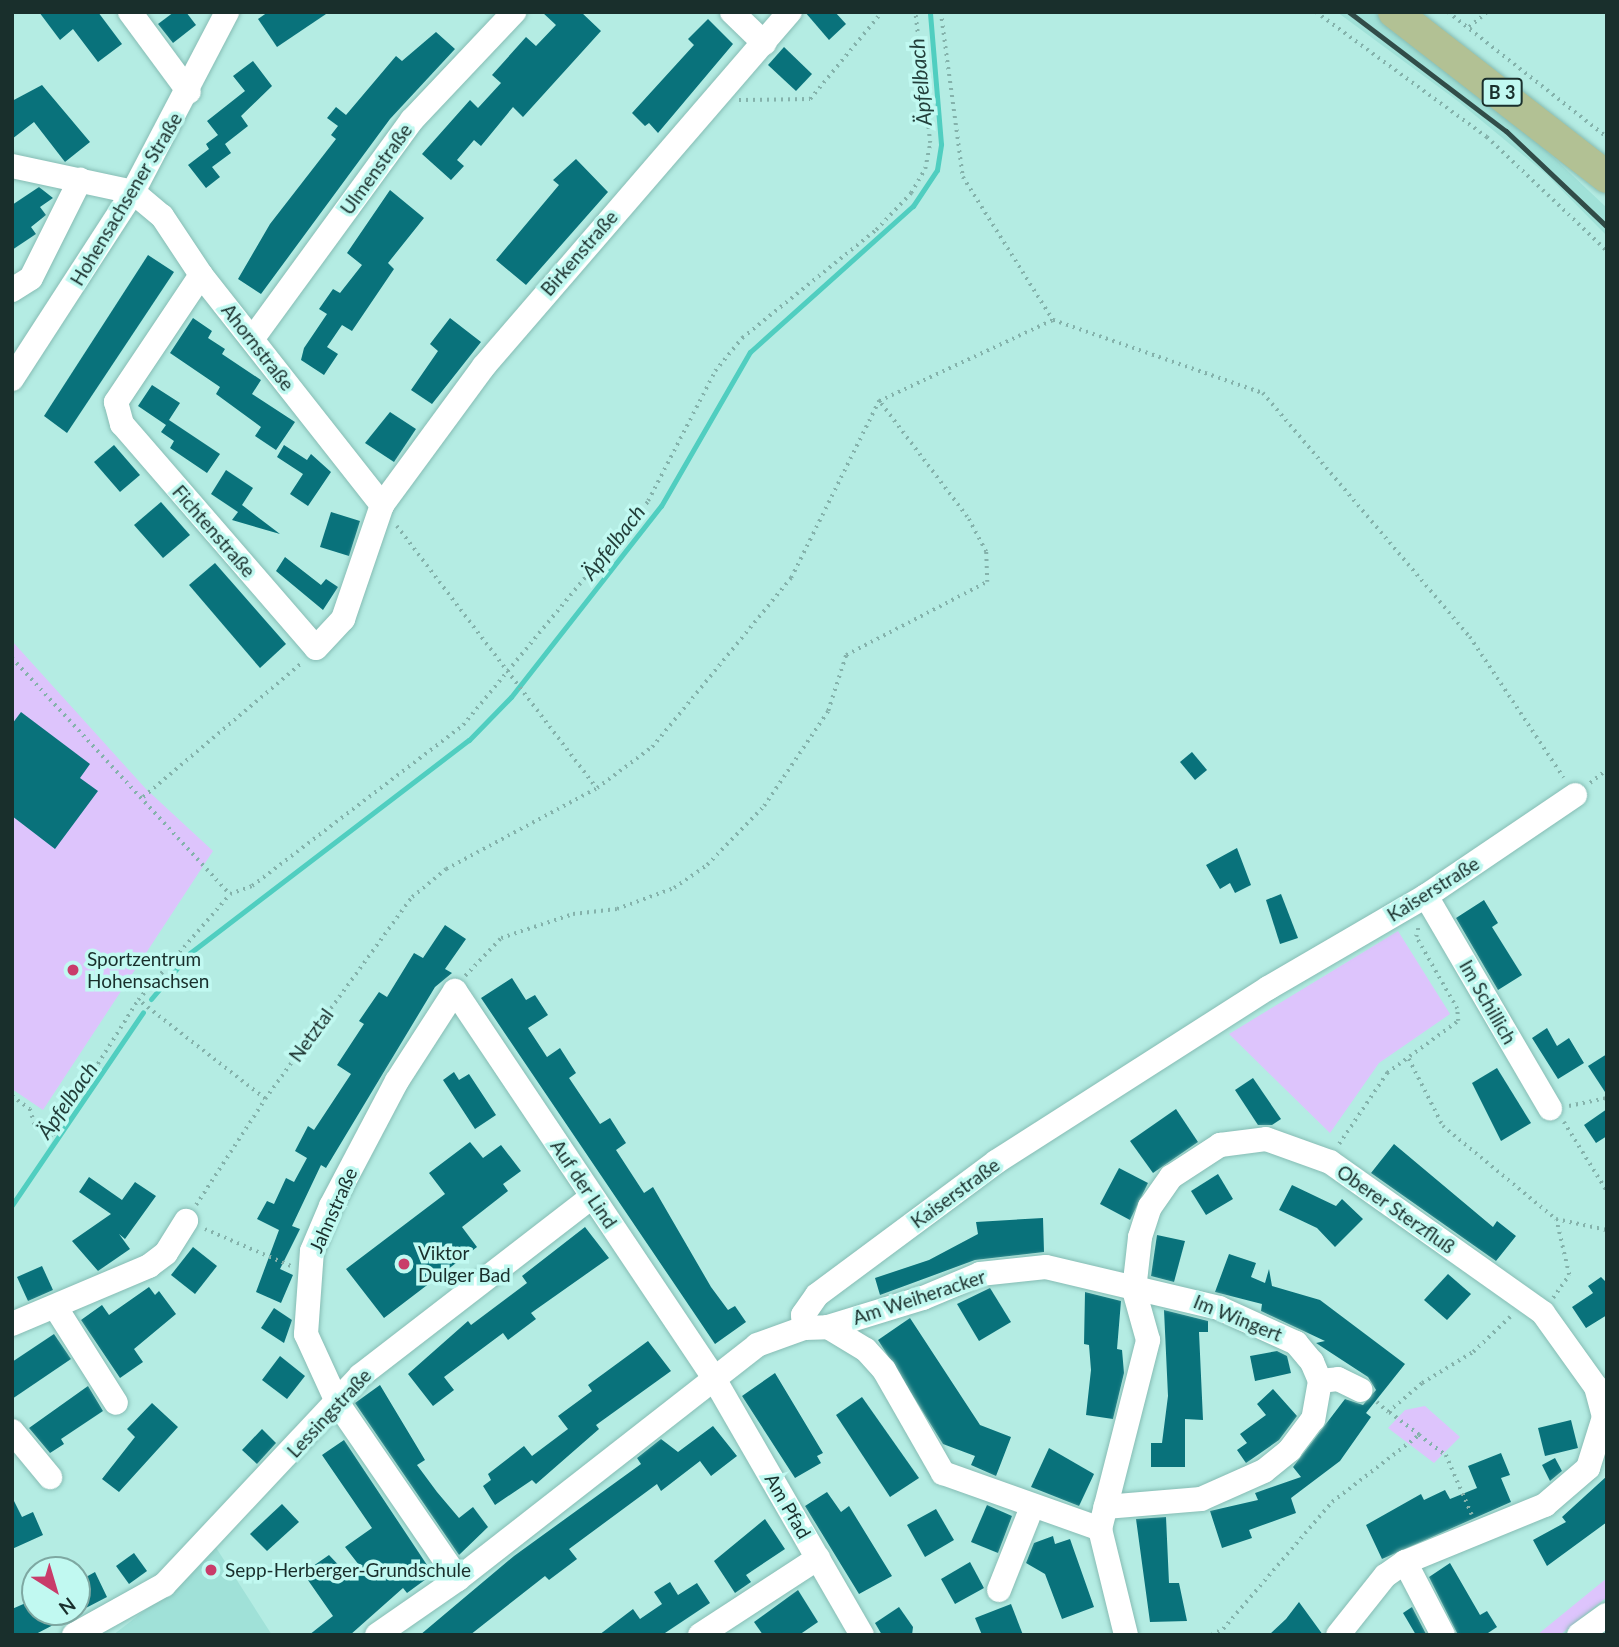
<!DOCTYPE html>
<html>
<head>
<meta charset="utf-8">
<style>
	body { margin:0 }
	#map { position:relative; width:1619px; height:1647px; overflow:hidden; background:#b4ece3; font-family:Lato,sans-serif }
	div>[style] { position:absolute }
	.built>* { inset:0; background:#a0e1d8 }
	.green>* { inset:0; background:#ddc4fc }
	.stream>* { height:5px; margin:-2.5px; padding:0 2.5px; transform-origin:2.5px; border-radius:2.5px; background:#50cec0 }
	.building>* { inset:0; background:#09727b }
	.path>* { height:3.5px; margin-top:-1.75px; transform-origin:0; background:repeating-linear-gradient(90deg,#84b2ab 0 2px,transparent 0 7px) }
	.roads { filter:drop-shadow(0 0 2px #86bcb4) drop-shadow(0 0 2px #86bcb4) }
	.minor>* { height:24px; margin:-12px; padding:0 12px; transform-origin:12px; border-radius:12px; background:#fff }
	.major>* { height:32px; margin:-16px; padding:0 16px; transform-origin:16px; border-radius:16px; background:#b2c194 }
	.rail>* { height:5px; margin:-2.5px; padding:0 2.5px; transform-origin:2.5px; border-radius:2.5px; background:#314c48 }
	.dots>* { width:19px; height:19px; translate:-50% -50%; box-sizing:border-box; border:4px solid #c1f9f1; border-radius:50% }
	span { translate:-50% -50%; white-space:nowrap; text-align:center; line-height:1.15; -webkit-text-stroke:7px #c1f9f1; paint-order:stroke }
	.shield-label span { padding:2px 5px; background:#c1f9f1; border:2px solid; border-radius:5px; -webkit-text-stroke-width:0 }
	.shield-label { font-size:18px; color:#192f2c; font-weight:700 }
	.street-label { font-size:19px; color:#192f2c }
	.poi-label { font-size:19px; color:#192f2c }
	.left { translate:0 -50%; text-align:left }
	.water-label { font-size:21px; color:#233f3b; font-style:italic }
	.frame { position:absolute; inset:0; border:14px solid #192f2c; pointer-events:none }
	.north { position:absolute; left:21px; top:1556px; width:70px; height:70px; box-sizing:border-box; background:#c1f9f1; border:2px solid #7ea8a2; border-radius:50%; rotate:143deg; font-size:19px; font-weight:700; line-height:28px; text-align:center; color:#192f2c }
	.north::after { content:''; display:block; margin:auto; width:24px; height:32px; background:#c93c6a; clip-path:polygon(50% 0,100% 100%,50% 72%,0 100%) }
</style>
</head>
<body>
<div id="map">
	<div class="built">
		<i style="clip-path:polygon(1337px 12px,1374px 12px,1513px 119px,1607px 208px,1607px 236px,1546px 174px,1459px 102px)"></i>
		<i style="clip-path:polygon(215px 1546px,272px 1635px,113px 1635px,166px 1594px)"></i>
	</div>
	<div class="green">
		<i style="clip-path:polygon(12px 641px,146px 789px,213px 851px,43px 1110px,12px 1089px)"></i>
		<i style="clip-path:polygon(1398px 931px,1450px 1014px,1379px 1063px,1330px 1133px,1229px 1034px)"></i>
		<i style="clip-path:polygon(1425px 1406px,1460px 1437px,1434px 1463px,1388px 1428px,1405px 1410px)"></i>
		<i style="clip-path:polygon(1607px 1578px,1607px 1597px,1560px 1635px,1537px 1635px)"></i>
	</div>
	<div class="stream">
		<i style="left:151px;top:999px;width:60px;rotate:-49.7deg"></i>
		<i style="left:190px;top:953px;width:351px;rotate:-37.4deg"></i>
		<i style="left:469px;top:740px;width:60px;rotate:-45.7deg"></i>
		<i style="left:511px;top:697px;width:243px;rotate:-51.9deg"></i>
		<i style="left:661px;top:506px;width:178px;rotate:-60deg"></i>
		<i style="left:750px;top:352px;width:219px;rotate:-41.9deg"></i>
		<i style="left:913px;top:206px;width:43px;rotate:-56.3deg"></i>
		<i style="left:937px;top:170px;width:26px;rotate:-81deg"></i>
		<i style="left:941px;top:144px;width:132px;rotate:-94.8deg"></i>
		<i style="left:12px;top:1205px;width:233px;rotate:-55.8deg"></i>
	</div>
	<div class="building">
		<i style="clip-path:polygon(39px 12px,98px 12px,122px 44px,98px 62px,73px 29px,60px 40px)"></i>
		<i style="clip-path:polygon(174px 12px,186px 12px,196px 25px,173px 43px,158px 24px)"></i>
		<i style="clip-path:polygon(268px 12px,329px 12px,277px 47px,258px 19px)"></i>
		<i style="clip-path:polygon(542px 12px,581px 12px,601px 31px,523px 117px,513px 107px,481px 146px,474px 140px,457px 160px,464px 166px,451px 180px,422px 154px,470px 100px,478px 108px,501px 83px,492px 75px,526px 37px,536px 46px,556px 25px)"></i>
		<i style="clip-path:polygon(805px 12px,835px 12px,846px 24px,829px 40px)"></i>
		<i style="clip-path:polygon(708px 19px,733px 44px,658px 133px,649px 123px,645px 126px,632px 113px,694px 45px,688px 39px)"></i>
		<i style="clip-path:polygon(436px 32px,455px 49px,390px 119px,261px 294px,238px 279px,270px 224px,336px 139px,331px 135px,338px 126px,327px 118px,336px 107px,346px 115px,396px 56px,402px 61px)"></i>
		<i style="clip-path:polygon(784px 47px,812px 74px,796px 91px,768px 65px)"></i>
		<i style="clip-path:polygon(253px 61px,272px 86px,241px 116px,248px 126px,225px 144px,231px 153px,212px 167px,220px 177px,206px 188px,188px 165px,209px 149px,206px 144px,218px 135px,207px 121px,245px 91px,233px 76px)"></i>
		<i style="clip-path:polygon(42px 85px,90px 142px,65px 162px,34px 122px,12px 139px,12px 101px)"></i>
		<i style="clip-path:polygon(576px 159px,608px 192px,526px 285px,496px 260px,559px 185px,553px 180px)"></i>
		<i style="clip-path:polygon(39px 187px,53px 198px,40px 207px,46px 215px,31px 227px,36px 234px,12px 250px,12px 205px)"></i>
		<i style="clip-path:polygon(390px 190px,424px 218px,388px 263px,394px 269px,352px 331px,342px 325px,327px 347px,338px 354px,324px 375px,301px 360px,304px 348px,327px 314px,319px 309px,333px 289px,340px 293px,362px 265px,347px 253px)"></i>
		<i style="clip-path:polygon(148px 255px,174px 272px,67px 433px,44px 416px)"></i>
		<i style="clip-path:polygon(193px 318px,212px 331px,208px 338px,225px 349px,222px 354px,261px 380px,252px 394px,295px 422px,276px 450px,255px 436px,261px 427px,216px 394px,220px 387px,170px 353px)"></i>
		<i style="clip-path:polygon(450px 318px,481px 342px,432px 404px,411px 390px,438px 351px,430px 344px)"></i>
		<i style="clip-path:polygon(152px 385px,180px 403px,169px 420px,220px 454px,207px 473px,170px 448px,174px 441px,161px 432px,166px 425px,138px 406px)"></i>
		<i style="clip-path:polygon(390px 412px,416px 429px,394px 462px,365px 443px)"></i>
		<i style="clip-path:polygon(114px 445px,140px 475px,120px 492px,94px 462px)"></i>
		<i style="clip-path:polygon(284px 445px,307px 460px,311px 454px,331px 472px,308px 506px,290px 494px,303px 474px,277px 457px)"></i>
		<i style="clip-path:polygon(226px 470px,253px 488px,242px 505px,280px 534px,232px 520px,238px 512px,211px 494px)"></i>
		<i style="clip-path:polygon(161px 502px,190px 535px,163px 558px,134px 525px)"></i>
		<i style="clip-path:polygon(331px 512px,360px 521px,349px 556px,320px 547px)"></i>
		<i style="clip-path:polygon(285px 557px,321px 585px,326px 579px,338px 587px,323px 610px,276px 571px)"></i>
		<i style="clip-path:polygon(215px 563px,286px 644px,260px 668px,189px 585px)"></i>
		<i style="clip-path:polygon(21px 712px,90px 764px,80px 778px,98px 791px,55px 849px,12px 816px,12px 724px)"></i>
		<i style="clip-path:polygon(1192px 752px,1207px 770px,1195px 780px,1180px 762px)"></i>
		<i style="clip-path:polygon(1237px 848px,1251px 885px,1235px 893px,1230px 883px,1220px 889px,1206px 865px)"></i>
		<i style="clip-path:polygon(1281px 894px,1298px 938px,1280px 944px,1266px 900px)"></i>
		<i style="clip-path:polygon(1484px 900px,1498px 923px,1492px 927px,1522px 975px,1498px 990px,1456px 918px)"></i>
		<i style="clip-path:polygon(445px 925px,466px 939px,445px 969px,452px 973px,435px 987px,326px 1168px,321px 1165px,292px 1226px,300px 1229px,280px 1269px,293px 1275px,281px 1303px,256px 1292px,279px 1230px,257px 1219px,267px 1201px,274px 1204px,286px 1178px,294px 1182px,307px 1158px,295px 1151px,308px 1126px,314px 1130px,351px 1074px,337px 1065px,364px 1024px,359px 1021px,379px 992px,387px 997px,414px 953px,423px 958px)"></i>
		<i style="clip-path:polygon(512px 978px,526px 1000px,535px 995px,548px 1015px,528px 1028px,547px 1057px,560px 1048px,576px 1073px,569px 1078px,600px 1124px,610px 1118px,626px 1143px,616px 1150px,644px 1193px,653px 1187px,711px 1287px,728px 1310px,735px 1306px,746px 1322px,715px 1344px,481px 998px)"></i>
		<i style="clip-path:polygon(1547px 1028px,1557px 1046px,1569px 1038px,1584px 1063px,1558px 1079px,1532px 1038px)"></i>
		<i style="clip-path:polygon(1607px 1054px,1607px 1095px,1588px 1066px)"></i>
		<i style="clip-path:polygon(1497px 1068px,1531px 1123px,1501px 1141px,1472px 1083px)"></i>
		<i style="clip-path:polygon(454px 1072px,459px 1080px,469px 1074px,496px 1115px,475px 1129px,443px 1080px)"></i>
		<i style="clip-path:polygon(1253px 1078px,1281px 1119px,1272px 1125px,1258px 1125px,1235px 1090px)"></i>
		<i style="clip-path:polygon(1176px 1109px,1198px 1142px,1153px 1173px,1130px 1141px)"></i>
		<i style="clip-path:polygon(1607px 1109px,1607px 1136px,1596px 1143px,1584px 1125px)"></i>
		<i style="clip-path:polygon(470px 1142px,483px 1158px,501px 1145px,521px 1171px,503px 1184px,508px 1191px,462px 1227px,477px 1247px,384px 1318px,346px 1269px,445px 1194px,429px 1173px)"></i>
		<i style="clip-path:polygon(1394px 1144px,1493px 1227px,1497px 1221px,1516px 1236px,1496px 1261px,1371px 1173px)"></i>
		<i style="clip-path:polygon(1119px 1168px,1148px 1183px,1130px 1220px,1100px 1204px)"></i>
		<i style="clip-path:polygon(1218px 1174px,1233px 1199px,1206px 1215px,1191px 1191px)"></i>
		<i style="clip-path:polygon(89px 1177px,122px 1200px,135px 1182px,156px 1196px,125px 1239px,119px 1234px,130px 1249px,98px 1271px,72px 1241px,111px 1214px,79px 1192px)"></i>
		<i style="clip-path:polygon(1292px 1185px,1336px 1206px,1342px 1199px,1363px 1219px,1335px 1247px,1317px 1228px,1279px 1210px)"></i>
		<i style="clip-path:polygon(1043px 1218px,1044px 1252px,975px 1260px,880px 1295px,875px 1278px,929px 1260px,978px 1234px,976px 1222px)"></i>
		<i style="clip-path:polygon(585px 1227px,609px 1258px,531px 1313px,536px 1319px,508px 1340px,503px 1333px,444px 1377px,454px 1390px,433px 1406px,408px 1374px,468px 1321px,471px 1325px,527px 1283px,522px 1276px)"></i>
		<i style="clip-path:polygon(1157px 1235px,1185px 1241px,1174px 1282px,1151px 1276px)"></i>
		<i style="clip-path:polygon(193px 1247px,217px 1266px,195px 1294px,171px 1275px)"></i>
		<i style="clip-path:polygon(1229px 1254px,1256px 1263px,1251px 1277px,1265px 1283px,1269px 1269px,1272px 1286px,1320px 1300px,1405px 1364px,1366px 1413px,1371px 1417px,1340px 1461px,1291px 1498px,1296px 1513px,1249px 1530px,1252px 1538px,1222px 1548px,1210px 1511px,1258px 1500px,1255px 1493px,1301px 1477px,1293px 1467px,1345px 1399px,1363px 1405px,1376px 1390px,1368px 1377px,1316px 1343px,1325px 1341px,1261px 1311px,1262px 1304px,1215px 1292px)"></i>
		<i style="clip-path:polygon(42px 1266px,53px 1290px,28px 1301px,17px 1277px)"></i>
		<i style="clip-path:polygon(1448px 1274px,1471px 1294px,1447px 1320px,1424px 1300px)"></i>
		<i style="clip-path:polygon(1601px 1277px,1607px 1283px,1607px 1315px,1586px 1328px,1572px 1307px,1593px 1293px,1588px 1286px)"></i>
		<i style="clip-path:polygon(149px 1287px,155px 1295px,159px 1291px,176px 1314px,134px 1349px,143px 1362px,120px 1378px,81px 1320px,102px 1305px,109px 1315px)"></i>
		<i style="clip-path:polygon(990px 1288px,1011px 1322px,979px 1341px,957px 1304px)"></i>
		<i style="clip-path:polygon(1085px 1292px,1121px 1301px,1117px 1349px,1122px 1350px,1124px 1373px,1113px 1419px,1086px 1415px,1091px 1370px,1089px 1345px,1084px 1344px)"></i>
		<i style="clip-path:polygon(274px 1308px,292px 1320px,284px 1343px,261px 1328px)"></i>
		<i style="clip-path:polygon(1164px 1310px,1208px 1321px,1208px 1332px,1199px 1332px,1203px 1420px,1185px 1419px,1185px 1467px,1151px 1467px,1151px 1443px,1162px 1443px,1168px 1396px)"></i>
		<i style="clip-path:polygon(910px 1318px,980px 1425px,1011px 1437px,996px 1476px,971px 1465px,975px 1456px,943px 1444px,878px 1340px)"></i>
		<i style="clip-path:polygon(54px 1334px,71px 1359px,12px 1399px,12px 1362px)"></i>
		<i style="clip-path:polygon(648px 1341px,671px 1371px,596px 1425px,599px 1429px,536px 1484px,532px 1480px,495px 1505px,483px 1486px,491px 1480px,488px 1474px,524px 1446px,532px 1456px,568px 1429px,558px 1416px,592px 1391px,588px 1385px)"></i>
		<i style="clip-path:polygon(1277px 1351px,1287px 1356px,1291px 1373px,1255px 1381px,1250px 1356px)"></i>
		<i style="clip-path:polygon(280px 1356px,305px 1376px,287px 1399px,262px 1380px)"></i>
		<i style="clip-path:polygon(775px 1373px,823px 1453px,817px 1456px,821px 1463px,795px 1478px,742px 1396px)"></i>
		<i style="clip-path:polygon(380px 1385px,425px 1460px,417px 1465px,437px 1492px,459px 1518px,473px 1507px,488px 1527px,459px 1555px,355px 1403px)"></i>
		<i style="clip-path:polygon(88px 1386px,103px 1411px,61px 1439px,64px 1444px,50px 1453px,29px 1428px)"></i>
		<i style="clip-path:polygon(1273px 1389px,1297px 1416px,1279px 1440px,1246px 1463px,1237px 1450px,1247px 1443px,1240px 1434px,1266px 1415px,1257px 1404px)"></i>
		<i style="clip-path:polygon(862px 1397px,919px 1478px,890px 1497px,836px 1415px)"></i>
		<i style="clip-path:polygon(152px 1403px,178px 1427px,119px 1492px,102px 1479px,135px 1437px,127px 1429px)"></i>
		<i style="clip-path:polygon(1571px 1420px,1578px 1448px,1545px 1456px,1538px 1428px)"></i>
		<i style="clip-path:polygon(713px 1426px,737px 1456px,711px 1476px,700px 1461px,661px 1491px,657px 1484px,569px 1549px,577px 1559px,549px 1580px,545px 1576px,470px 1635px,420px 1635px,514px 1556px,641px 1464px,637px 1458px,661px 1439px,678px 1452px)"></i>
		<i style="clip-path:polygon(262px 1429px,276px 1443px,257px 1464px,242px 1450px)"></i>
		<i style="clip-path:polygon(344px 1440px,433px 1574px,407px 1593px,403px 1588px,350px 1635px,309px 1635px,333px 1616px,303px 1573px,329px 1555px,348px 1575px,359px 1565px,345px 1547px,372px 1528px,322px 1455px)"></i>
		<i style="clip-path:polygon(1049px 1448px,1094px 1474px,1079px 1506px,1031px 1487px)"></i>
		<i style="clip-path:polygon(1501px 1453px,1510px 1475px,1501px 1478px,1511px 1502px,1382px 1559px,1366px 1525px,1421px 1494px,1424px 1500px,1445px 1490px,1450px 1499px,1477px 1488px,1468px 1466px)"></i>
		<i style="clip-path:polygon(1555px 1458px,1562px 1471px,1550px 1481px,1542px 1465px)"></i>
		<i style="clip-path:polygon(1607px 1476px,1607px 1522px,1547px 1566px,1533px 1540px,1566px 1522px,1562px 1517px)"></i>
		<i style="clip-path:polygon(827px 1492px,841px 1512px,849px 1506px,892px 1576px,859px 1594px,805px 1506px)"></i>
		<i style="clip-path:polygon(12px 1497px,22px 1517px,33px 1512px,43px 1535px,12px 1549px)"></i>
		<i style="clip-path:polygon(282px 1504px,299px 1522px,267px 1551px,250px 1534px)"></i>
		<i style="clip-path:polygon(987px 1505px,1012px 1516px,998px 1553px,971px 1542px)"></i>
		<i style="clip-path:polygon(936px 1509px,954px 1540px,925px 1557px,907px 1525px)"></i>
		<i style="clip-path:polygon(1166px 1517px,1169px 1583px,1179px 1583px,1187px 1621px,1150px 1622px,1136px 1519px)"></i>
		<i style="clip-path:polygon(765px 1519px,785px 1549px,746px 1575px,751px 1582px,735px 1593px,714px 1561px)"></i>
		<i style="clip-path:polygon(1053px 1536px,1055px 1544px,1070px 1539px,1094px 1607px,1062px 1619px,1045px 1574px,1026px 1563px,1034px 1543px)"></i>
		<i style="clip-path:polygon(134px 1553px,147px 1571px,129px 1584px,116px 1566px)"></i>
		<i style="clip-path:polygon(970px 1562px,984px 1588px,955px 1604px,941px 1579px)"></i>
		<i style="clip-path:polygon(1450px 1563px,1480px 1615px,1487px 1611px,1497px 1627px,1485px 1635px,1458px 1635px,1429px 1577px)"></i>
		<i style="clip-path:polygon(95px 1572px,107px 1597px,34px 1635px,12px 1635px,12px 1609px,28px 1602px,36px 1617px,77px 1612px,77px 1582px)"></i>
		<i style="clip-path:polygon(670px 1582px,678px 1595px,697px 1583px,710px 1603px,662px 1635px,599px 1635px,633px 1609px,640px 1619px,662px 1604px,654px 1592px)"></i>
		<i style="clip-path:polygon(798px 1590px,818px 1622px,799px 1635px,763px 1635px,754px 1622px)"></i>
		<i style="clip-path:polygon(1299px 1602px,1323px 1635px,1269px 1635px,1286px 1619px)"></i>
		<i style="clip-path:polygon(1011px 1604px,1023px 1635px,982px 1635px,975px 1618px)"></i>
		<i style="clip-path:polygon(899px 1607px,913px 1627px,912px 1635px,882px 1635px,875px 1623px)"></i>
		<i style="clip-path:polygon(1412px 1607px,1426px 1634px,1425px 1635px,1416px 1635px,1403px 1613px)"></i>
	</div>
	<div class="path">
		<i style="left:941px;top:12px;width:166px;rotate:82.4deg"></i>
		<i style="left:963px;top:177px;width:169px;rotate:57.8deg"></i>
		<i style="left:1316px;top:12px;width:212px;rotate:36.2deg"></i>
		<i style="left:1487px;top:137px;width:166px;rotate:43.5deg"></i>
		<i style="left:1448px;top:12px;width:202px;rotate:38.2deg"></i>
		<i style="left:1469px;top:27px;width:23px;rotate:-40deg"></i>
		<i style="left:739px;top:100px;width:71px;rotate:-0.8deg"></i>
		<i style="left:810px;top:99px;width:113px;rotate:-50.4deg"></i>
		<i style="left:397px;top:526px;width:328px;rotate:52.7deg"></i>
		<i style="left:12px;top:658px;width:321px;rotate:47.3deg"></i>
		<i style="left:1590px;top:783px;width:22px;rotate:-39deg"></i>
		<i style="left:143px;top:797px;width:209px;rotate:-40.2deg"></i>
		<i style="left:465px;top:976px;width:52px;rotate:-46.5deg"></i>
		<i style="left:501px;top:938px;width:76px;rotate:-18.4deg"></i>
		<i style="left:573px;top:914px;width:44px;rotate:-6.5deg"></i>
		<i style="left:617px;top:909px;width:61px;rotate:-20.2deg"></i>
		<i style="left:674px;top:888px;width:40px;rotate:-34.9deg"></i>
		<i style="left:707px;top:865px;width:82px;rotate:-46deg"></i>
		<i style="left:764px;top:806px;width:115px;rotate:-56deg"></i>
		<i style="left:828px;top:711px;width:59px;rotate:-72.2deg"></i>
		<i style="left:846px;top:655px;width:159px;rotate:-27.4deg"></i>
		<i style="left:987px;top:582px;width:30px;rotate:-92deg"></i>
		<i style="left:986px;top:552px;width:40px;rotate:-118deg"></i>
		<i style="left:967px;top:517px;width:146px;rotate:-127.2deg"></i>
		<i style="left:1409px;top:1059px;width:75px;rotate:63.1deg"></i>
		<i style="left:1443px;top:1126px;width:146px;rotate:39.5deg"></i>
		<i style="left:12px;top:1096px;width:22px;rotate:36deg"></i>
		<i style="left:30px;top:1109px;width:17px;rotate:73deg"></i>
		<i style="left:35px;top:1125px;width:21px;rotate:29deg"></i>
		<i style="left:53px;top:1135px;width:160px;rotate:-57.8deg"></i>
		<i style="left:265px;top:1099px;width:161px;rotate:-142.1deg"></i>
		<i style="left:138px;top:1000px;width:140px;rotate:-49deg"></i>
		<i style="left:230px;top:894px;width:23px;rotate:-20deg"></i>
		<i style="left:252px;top:886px;width:265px;rotate:-37.3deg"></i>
		<i style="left:463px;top:725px;width:291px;rotate:-50.4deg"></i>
		<i style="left:648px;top:501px;width:146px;rotate:-62.7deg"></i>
		<i style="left:715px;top:371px;width:43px;rotate:-50.7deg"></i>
		<i style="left:742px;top:338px;width:172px;rotate:-38.9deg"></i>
		<i style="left:876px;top:230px;width:51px;rotate:-46.6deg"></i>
		<i style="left:911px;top:193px;width:28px;rotate:-60deg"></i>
		<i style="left:925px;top:169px;width:26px;rotate:-79deg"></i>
		<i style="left:930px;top:143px;width:132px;rotate:-96.5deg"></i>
		<i style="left:1569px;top:1106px;width:39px;rotate:-12deg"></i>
		<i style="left:1564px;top:1122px;width:81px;rotate:58.1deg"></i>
		<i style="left:1339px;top:1144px;width:86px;rotate:-55.9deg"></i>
		<i style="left:1387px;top:1073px;width:88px;rotate:-36.2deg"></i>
		<i style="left:1458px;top:1021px;width:12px;rotate:-95deg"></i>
		<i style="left:1457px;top:1009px;width:83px;rotate:-119.7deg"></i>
		<i style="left:1416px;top:937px;width:13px;rotate:-77deg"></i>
		<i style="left:196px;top:1205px;width:126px;rotate:-56.9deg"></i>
		<i style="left:265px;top:1099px;width:250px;rotate:-54deg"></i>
		<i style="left:412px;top:897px;width:44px;rotate:-39.5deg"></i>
		<i style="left:446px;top:869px;width:171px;rotate:-28.2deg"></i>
		<i style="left:597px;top:788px;width:69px;rotate:-36.7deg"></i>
		<i style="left:652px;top:747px;width:219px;rotate:-50.6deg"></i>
		<i style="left:791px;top:578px;width:198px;rotate:-63.6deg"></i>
		<i style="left:879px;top:401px;width:192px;rotate:-25deg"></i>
		<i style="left:1053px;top:320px;width:222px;rotate:19.2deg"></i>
		<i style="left:1263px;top:393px;width:320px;rotate:49.7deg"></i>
		<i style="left:1470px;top:637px;width:169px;rotate:56.3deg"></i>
		<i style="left:205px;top:1229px;width:94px;rotate:23.3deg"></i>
		<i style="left:1553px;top:1298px;width:28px;rotate:-55deg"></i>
		<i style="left:1569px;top:1275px;width:57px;rotate:-103.1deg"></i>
		<i style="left:1556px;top:1219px;width:52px;rotate:12.2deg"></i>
		<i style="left:1377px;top:1402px;width:15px;rotate:42deg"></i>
		<i style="left:1419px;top:1435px;width:34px;rotate:37deg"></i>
		<i style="left:1446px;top:1455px;width:65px;rotate:66.6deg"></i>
		<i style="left:1211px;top:1635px;width:13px;rotate:-27deg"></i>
		<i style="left:1223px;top:1629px;width:167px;rotate:-49.4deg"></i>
		<i style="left:1332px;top:1502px;width:110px;rotate:-37.6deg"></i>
		<i style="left:1419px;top:1435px;width:39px;rotate:-143deg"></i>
		<i style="left:1388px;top:1412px;width:45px;rotate:-40.5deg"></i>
		<i style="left:1422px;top:1383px;width:60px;rotate:-31.3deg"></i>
		<i style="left:1473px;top:1352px;width:54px;rotate:-43.5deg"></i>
	</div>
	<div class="roads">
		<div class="minor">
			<i style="left:130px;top:12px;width:99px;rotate:53.6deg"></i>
			<i style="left:732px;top:12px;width:45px;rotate:44.1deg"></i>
			<i style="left:12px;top:166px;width:124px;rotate:12.1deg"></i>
			<i style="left:133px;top:192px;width:38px;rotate:40deg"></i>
			<i style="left:162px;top:216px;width:71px;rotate:56.5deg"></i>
			<i style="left:201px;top:275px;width:293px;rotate:51.8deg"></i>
			<i style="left:201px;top:275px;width:153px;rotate:123.8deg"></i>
			<i style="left:116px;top:402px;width:23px;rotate:75deg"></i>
			<i style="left:122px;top:424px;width:296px;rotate:49.1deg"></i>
			<i style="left:316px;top:648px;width:40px;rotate:-47deg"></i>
			<i style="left:343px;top:619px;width:120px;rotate:-71.1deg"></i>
			<i style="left:382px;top:505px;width:172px;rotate:-53.7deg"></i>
			<i style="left:484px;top:366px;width:468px;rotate:-49.2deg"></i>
			<i style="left:12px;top:290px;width:22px;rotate:-32deg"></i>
			<i style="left:31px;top:278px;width:110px;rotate:-63.4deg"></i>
			<i style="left:253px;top:338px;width:270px;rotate:-53.9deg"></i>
			<i style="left:412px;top:120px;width:149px;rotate:-46.6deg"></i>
			<i style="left:12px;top:379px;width:223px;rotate:-57.1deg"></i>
			<i style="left:133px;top:192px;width:203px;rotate:-62.4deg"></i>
			<i style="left:1426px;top:896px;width:246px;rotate:59.7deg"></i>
			<i style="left:56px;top:1308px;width:112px;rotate:57.7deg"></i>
			<i style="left:12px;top:1324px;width:149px;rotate:-22.9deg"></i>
			<i style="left:149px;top:1266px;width:21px;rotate:-37deg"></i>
			<i style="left:166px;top:1253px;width:38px;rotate:-58deg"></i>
			<i style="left:828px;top:1327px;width:99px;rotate:-17deg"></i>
			<i style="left:923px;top:1298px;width:62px;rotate:-22.8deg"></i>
			<i style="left:980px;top:1274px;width:66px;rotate:-6.1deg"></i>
			<i style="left:1046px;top:1267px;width:178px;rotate:13.3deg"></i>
			<i style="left:1219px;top:1308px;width:85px;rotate:24.4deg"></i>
			<i style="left:1296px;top:1343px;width:25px;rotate:50deg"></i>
			<i style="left:1312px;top:1362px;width:21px;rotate:67deg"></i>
			<i style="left:1320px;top:1381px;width:39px;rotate:100deg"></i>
			<i style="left:1313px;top:1419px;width:39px;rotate:127deg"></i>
			<i style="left:1290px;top:1450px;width:33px;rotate:141deg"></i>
			<i style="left:1264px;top:1471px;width:69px;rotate:156deg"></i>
			<i style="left:1201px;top:1499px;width:96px;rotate:175.2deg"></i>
			<i style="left:804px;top:1328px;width:13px;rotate:-94deg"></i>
			<i style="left:803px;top:1315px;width:24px;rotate:-55deg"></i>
			<i style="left:817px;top:1295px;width:223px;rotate:-36.6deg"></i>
			<i style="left:996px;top:1162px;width:323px;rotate:-32.6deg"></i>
			<i style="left:1268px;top:988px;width:183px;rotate:-30.2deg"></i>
			<i style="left:1426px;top:896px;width:180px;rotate:-34.1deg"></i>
			<i style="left:1320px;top:1381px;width:18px;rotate:-6deg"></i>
			<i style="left:1338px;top:1379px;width:25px;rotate:26deg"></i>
			<i style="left:12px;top:1431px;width:60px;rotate:50.4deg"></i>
			<i style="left:1405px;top:1562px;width:82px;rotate:62.5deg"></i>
			<i style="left:458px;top:1579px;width:212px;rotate:-124.4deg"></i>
			<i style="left:338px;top:1404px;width:77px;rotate:-114.6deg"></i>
			<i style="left:306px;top:1334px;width:83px;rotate:-85.9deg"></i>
			<i style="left:312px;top:1251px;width:49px;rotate:-67.1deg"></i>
			<i style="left:331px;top:1206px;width:141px;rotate:-62.2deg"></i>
			<i style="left:397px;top:1081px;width:107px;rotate:-57.2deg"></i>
			<i style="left:455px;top:991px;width:464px;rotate:56.2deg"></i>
			<i style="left:713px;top:1377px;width:298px;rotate:60deg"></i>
			<i style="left:999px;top:1590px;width:89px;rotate:-68.3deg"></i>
			<i style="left:74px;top:1635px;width:103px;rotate:-29.1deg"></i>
			<i style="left:164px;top:1585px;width:287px;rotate:-46.8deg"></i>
			<i style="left:360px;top:1376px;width:293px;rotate:-37.7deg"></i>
			<i style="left:377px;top:1635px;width:98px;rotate:-34.7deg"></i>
			<i style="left:458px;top:1579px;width:380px;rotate:-38deg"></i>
			<i style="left:757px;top:1345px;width:50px;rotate:-19.9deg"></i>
			<i style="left:804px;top:1328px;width:24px;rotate:-2deg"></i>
			<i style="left:828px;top:1327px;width:44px;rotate:31.2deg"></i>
			<i style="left:866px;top:1350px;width:27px;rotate:48deg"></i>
			<i style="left:884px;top:1370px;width:119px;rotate:60.2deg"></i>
			<i style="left:943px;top:1473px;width:167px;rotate:19.6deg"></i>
			<i style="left:700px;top:1635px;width:141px;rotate:-33.1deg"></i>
			<i style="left:1126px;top:1635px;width:109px;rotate:-103.8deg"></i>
			<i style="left:1100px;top:1529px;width:195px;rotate:-75.7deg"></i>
			<i style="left:1148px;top:1340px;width:52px;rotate:-105.6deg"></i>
			<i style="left:1134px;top:1290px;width:53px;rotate:-83.5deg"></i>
			<i style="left:1140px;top:1237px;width:32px;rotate:-72deg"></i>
			<i style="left:1150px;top:1207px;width:37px;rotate:-55deg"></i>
			<i style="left:1171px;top:1177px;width:59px;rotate:-33.1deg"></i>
			<i style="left:1220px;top:1145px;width:46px;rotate:-7.4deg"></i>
			<i style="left:1266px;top:1139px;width:68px;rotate:19.8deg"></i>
			<i style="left:1330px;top:1162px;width:261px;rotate:35.3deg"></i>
			<i style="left:1543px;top:1313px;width:91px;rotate:54.4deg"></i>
			<i style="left:1596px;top:1387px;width:31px;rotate:75deg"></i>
			<i style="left:1604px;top:1417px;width:53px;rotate:107.4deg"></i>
			<i style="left:1588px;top:1468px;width:57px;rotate:139.3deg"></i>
			<i style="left:1545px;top:1505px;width:151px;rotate:157.8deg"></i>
			<i style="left:1405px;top:1562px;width:24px;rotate:145deg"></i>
			<i style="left:1385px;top:1576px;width:75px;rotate:128.5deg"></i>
			<i style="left:1579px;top:1635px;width:34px;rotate:-36deg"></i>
		</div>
		<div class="major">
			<i style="left:1394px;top:12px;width:269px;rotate:37.8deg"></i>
		</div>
	</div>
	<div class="rail">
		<i style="left:1349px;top:12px;width:197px;rotate:37.2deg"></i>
		<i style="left:1506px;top:131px;width:139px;rotate:43.5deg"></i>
	</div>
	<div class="dots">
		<i style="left:73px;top:970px;background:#c93c6a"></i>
		<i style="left:404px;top:1264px;background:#c93c6a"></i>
		<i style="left:211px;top:1570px;background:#c93c6a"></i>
	</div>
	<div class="shield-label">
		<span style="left:1502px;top:92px">B 3</span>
	</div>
	<div class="street-label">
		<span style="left:376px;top:169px;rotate:-54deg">Ulmenstraße</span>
		<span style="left:126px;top:199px;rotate:-59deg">Hohensachsener Straße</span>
		<span style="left:579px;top:253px;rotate:-49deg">Birkenstraße</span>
		<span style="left:258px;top:347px;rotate:52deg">Ahornstraße</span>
		<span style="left:214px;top:531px;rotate:49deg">Fichtenstraße</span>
		<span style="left:1433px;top:889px;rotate:-32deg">Kaiserstraße</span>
		<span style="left:1488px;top:1002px;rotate:60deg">Im Schillich</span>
		<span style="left:311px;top:1035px;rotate:-54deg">Netztal</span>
		<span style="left:584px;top:1184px;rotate:56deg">Auf der Lind</span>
		<span style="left:955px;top:1193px;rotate:-36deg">Kaiserstraße</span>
		<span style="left:1396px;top:1209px;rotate:35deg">Oberer Sterzfluß</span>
		<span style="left:333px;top:1210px;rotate:-66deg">Jahnstraße</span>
		<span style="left:919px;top:1297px;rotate:-18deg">Am Weiheracker</span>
		<span style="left:1238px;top:1318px;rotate:22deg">Im Wingert</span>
		<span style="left:329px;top:1413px;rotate:-47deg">Lessingstraße</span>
		<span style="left:788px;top:1506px;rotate:60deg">Am Pfad</span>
	</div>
	<div class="poi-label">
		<span class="left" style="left:87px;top:970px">Sportzentrum<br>Hohensachsen</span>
		<span class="left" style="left:418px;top:1264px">Viktor<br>Dulger Bad</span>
		<span class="left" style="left:225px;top:1570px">Sepp-Herberger-Grundschule</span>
	</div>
	<div class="water-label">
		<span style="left:920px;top:82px;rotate:-95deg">Äpfelbach</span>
		<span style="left:613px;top:542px;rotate:-52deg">Äpfelbach</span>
		<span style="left:67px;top:1100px;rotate:-55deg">Äpfelbach</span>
	</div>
	<div class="frame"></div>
	<div class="north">N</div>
</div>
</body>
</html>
